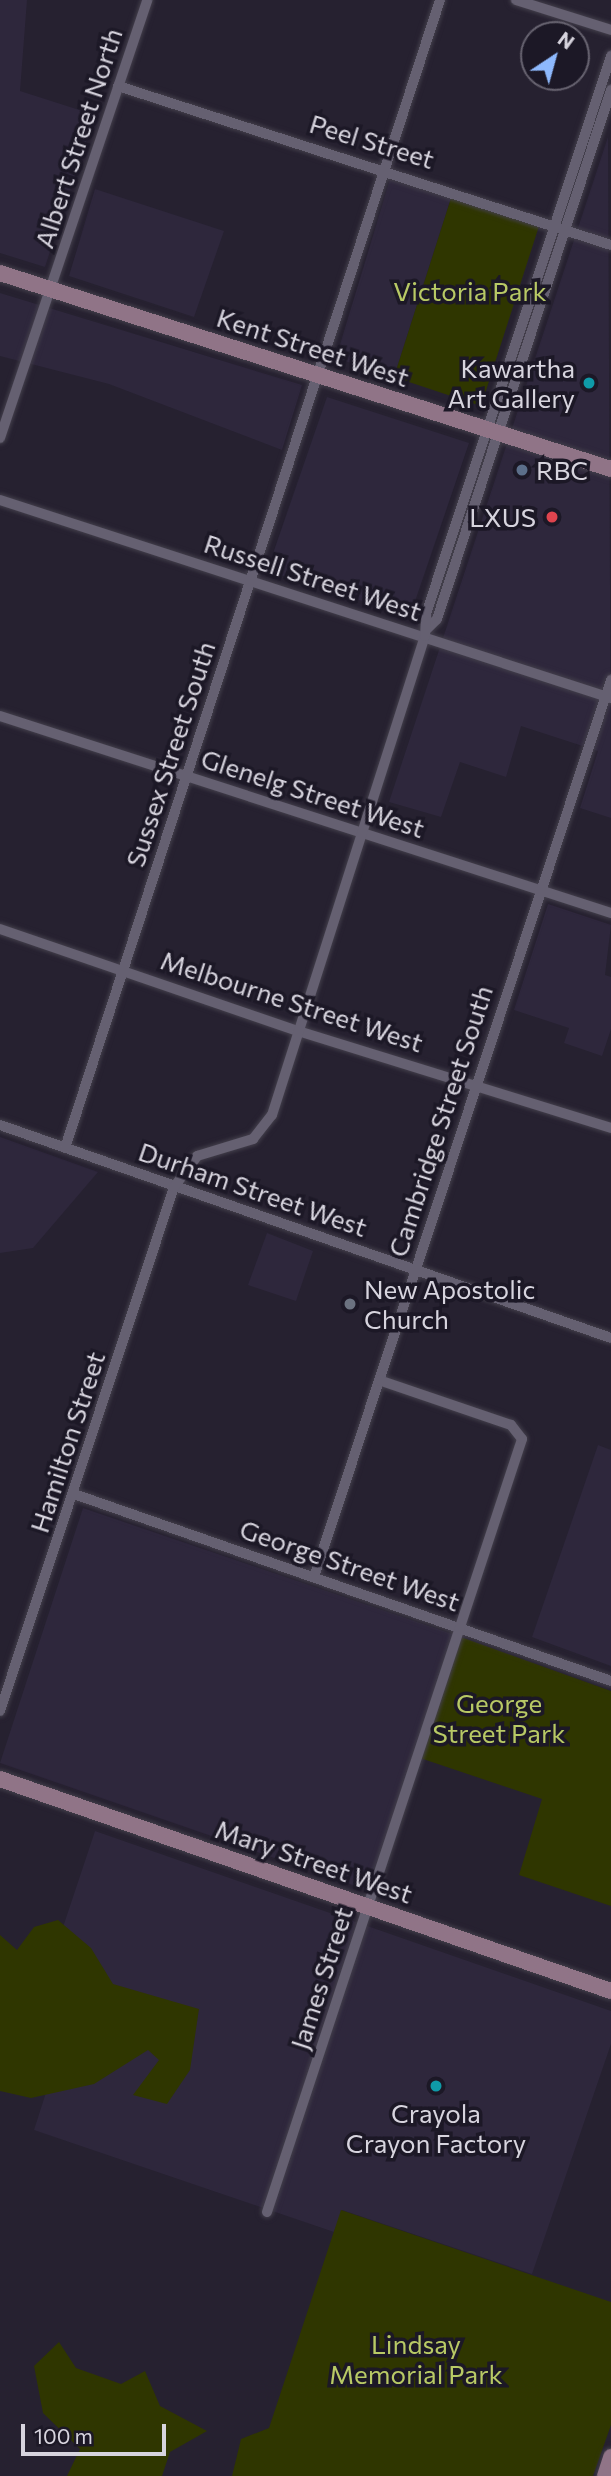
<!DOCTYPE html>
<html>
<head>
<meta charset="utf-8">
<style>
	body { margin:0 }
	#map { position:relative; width:611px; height:2476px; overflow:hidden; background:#262130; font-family:Commissioner,sans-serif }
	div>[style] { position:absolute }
	.built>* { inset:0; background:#2e273c }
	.green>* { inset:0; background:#2f3600 }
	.roads { filter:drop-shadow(0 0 2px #433f4b) drop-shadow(0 0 2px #433f4b) }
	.street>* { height:10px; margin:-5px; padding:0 5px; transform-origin:5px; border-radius:5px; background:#656071 }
	.secondary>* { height:16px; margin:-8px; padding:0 8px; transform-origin:8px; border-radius:8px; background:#907487 }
	.dots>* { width:19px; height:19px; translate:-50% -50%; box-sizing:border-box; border:4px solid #1c1826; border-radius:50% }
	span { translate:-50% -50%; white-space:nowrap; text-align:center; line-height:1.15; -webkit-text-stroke:7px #1c1826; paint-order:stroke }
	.street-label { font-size:26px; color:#d7d4de }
	.park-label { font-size:26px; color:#b8c965 }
	.poi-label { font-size:26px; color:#d7d4de }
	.right { translate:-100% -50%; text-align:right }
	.left { translate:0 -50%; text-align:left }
	.north { position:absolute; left:520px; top:21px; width:70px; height:70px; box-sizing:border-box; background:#1c1826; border:2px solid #676370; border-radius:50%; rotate:36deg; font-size:19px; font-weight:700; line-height:28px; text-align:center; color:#d7d4de }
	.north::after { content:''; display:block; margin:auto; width:24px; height:32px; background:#8eb9fd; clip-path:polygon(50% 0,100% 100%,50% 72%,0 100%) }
	.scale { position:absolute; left:21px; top:2424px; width:145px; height:32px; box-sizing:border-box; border:4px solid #d7d4de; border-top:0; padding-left:9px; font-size:21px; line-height:24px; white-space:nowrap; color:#d7d4de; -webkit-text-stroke:5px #1c1826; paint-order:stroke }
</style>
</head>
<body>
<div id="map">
	<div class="built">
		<i style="clip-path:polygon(0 0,27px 0,20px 91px,95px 115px,45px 267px,0 253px)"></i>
		<i style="clip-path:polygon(608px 137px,611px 818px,580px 808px,598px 751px,521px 726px,506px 777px,460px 762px,441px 817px,389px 802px)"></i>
		<i style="clip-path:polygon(391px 176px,452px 195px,394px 377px,336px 358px)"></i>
		<i style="clip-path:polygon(95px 189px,224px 231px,194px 317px,69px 276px)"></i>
		<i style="clip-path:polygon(0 293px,302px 385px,282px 450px,109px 384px,0 356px)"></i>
		<i style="clip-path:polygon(327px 397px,469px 443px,410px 616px,267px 571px)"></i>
		<i style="clip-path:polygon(548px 904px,611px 925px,605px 975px,611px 977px,611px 1029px,602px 1056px,564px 1043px,569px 1028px,514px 1010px)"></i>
		<i style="clip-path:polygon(0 1137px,98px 1172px,33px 1248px,0 1253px)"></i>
		<i style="clip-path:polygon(267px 1233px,313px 1251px,296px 1301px,248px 1285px)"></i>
		<i style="clip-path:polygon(598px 1445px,611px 1450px,611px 1666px,532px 1637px)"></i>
		<i style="clip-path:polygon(83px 1508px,458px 1636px,367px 1890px,0 1763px)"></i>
		<i style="clip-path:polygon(95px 1831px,611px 2011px,611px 2044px,532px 2274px,342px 2210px,334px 2232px,34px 2130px,84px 1974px,51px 1963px)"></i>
	</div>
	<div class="green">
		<i style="clip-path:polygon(452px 195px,540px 223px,481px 406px,394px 377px)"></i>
		<i style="clip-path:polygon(458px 1636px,611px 1691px,611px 1906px,519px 1875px,542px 1799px,417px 1757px)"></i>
		<i style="clip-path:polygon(58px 1920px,91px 1948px,113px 1984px,199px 2009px,190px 2070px,167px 2104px,133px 2095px,159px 2060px,148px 2050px,94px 2084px,31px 2098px,0 2091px,0 1935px,17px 1950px,34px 1927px)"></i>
		<i style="clip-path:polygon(341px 2210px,611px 2302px,611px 2425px,593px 2476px,232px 2476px,241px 2439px,269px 2428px)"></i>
		<i style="clip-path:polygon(59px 2342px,76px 2368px,121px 2384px,145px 2371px,160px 2406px,207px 2431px,170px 2452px,162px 2476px,67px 2476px,80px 2449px,43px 2413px,34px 2366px)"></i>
	</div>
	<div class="roads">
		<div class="street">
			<i style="left:516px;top:0;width:100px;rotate:17.5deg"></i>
			<i style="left:118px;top:86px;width:518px;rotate:17.88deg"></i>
			<i style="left:0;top:438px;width:462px;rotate:-71.4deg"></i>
			<i style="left:0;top:500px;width:642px;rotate:17.96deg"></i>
			<i style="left:427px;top:629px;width:14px;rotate:-45deg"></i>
			<i style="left:437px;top:619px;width:557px;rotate:-71.79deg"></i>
			<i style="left:0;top:716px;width:642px;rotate:17.87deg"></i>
			<i style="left:0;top:929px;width:315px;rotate:18.9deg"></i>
			<i style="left:298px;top:1031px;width:328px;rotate:17.2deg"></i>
			<i style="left:0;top:1125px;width:647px;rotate:19.22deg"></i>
			<i style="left:65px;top:1148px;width:1208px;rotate:-71.91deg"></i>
			<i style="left:74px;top:1494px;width:569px;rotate:19.2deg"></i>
			<i style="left:314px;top:1577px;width:945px;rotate:-71.68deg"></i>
			<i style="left:0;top:1711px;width:552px;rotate:-71.63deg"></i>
			<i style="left:174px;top:1187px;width:39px;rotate:-53deg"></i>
			<i style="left:197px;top:1156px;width:59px;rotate:-16.9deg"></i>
			<i style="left:253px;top:1139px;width:31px;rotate:-52deg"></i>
			<i style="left:272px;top:1115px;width:503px;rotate:-72.29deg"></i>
			<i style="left:425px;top:636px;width:22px;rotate:-87deg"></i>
			<i style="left:426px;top:614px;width:588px;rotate:-71.66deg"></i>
			<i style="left:267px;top:2212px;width:814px;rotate:-71.74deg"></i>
			<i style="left:522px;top:1439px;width:18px;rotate:-128deg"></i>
			<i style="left:511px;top:1425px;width:139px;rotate:-161.2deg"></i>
		</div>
		<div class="secondary">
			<i style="left:0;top:273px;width:642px;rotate:17.79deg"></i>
			<i style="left:0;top:1779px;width:647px;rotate:19.14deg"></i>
			<i style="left:605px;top:2476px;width:20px;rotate:-72deg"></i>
		</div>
	</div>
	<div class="dots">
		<i style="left:589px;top:383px;background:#0f9aa8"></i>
		<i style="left:522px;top:470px;background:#5c6f8a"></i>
		<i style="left:552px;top:517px;background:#e0444e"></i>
		<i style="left:350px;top:1304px;background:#6b7280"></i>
		<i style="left:436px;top:2086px;background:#0f9aa8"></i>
	</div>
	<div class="street-label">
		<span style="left:78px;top:138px;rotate:-72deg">Albert Street North</span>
		<span style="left:372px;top:141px;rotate:17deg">Peel Street</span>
		<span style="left:313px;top:347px;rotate:18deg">Kent Street West</span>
		<span style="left:313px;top:577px;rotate:18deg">Russell Street West</span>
		<span style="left:170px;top:754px;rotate:-72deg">Sussex Street South</span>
		<span style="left:313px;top:793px;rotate:18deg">Glenelg Street West</span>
		<span style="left:292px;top:1001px;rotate:18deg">Melbourne Street West</span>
		<span style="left:440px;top:1121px;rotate:-72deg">Cambridge Street South</span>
		<span style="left:253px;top:1189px;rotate:19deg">Durham Street West</span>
		<span style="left:67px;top:1442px;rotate:-72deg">Hamilton Street</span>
		<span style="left:350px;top:1565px;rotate:19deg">George Street West</span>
		<span style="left:314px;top:1861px;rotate:19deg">Mary Street West</span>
		<span style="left:321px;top:1978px;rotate:-72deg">James Street</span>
	</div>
	<div class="park-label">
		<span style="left:470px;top:291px">Victoria Park</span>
		<span style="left:499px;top:1718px">George<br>Street Park</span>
		<span style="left:416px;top:2359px">Lindsay<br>Memorial Park</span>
	</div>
	<div class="poi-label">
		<span class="right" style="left:575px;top:383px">Kawartha<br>Art Gallery</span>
		<span class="left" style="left:536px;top:470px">RBC</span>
		<span class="right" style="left:536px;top:517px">LXUS</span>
		<span class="left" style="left:364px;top:1304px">New Apostolic<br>Church</span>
		<span style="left:436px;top:2128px">Crayola<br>Crayon Factory</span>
	</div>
	<div class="north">N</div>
	<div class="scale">100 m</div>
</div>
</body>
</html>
